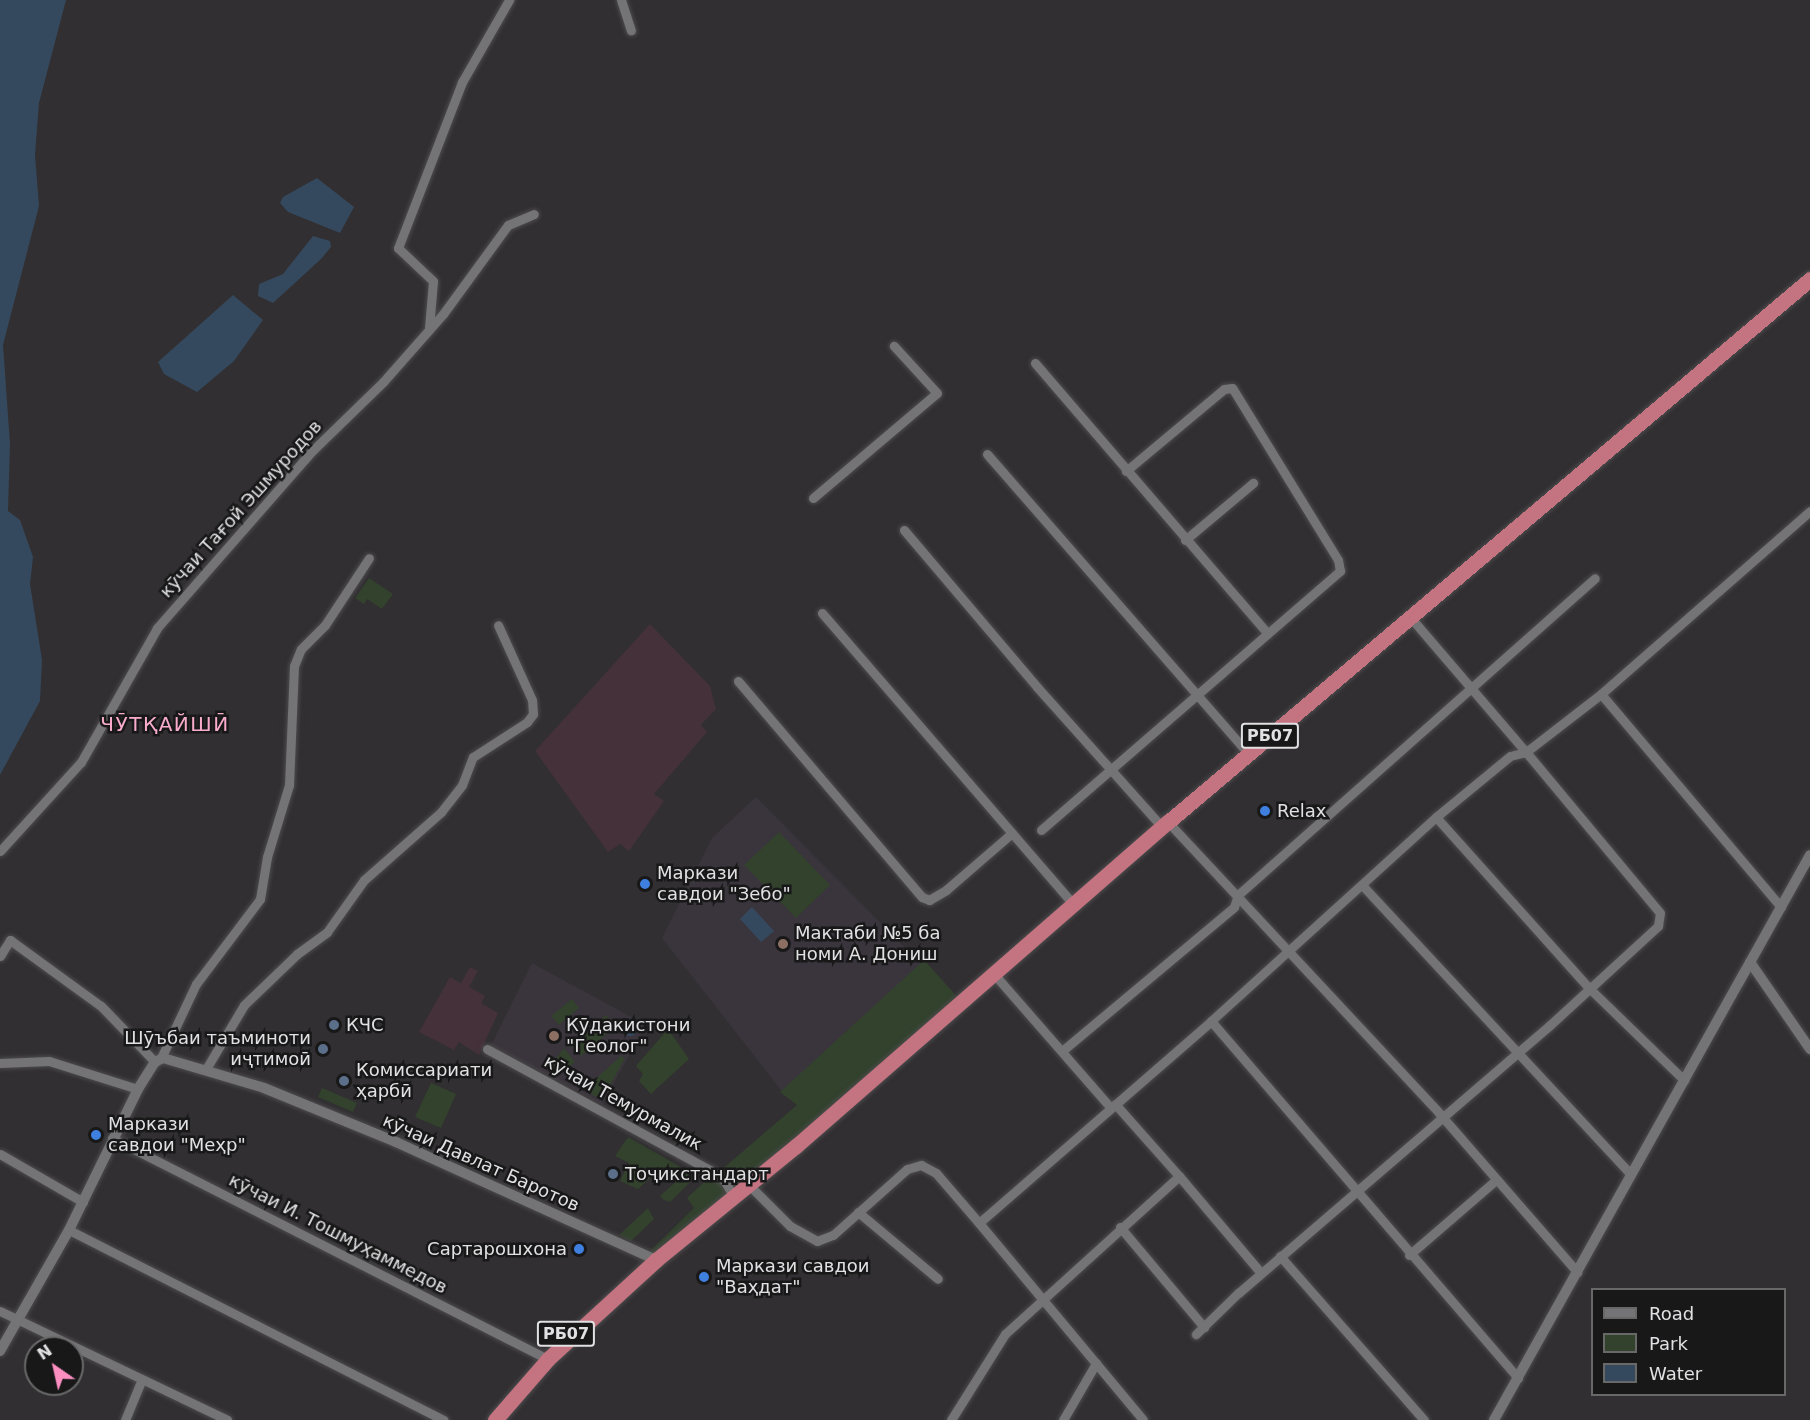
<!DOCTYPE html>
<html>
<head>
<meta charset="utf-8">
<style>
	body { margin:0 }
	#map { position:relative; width:1810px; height:1420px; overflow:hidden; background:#312f31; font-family:"DejaVu Sans",sans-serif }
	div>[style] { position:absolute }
	.industrial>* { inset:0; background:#44313a }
	.built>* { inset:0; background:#3a343c }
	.green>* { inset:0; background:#32422d }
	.water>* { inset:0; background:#35495e }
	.round { border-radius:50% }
	.roads { filter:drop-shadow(0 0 2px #4d4b4d) drop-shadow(0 0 2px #4d4b4d) }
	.minor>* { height:9px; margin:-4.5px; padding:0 4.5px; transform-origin:4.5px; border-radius:4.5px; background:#747375 }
	.tertiary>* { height:10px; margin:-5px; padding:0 5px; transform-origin:5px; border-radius:5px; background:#747375 }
	.trunk>* { height:15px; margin:-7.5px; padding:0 7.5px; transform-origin:7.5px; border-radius:7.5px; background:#c47380 }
	.dots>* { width:16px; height:16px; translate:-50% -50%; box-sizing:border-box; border:3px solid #181819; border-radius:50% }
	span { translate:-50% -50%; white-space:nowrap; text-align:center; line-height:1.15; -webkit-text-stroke:5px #181819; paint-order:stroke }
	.shield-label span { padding:2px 4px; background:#181819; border:2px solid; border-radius:4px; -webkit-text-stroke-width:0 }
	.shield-label { font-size:16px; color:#e1e0e2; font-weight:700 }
	.street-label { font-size:18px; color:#e1e0e2 }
	.poi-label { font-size:18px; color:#e1e0e2 }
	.left { translate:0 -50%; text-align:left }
	.right { translate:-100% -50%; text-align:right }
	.neighbourhood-label { font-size:20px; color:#f9abcc; letter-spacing:1.5px }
	.legend { position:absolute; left:1591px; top:1288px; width:195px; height:108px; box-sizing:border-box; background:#181819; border:2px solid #686869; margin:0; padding:8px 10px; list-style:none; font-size:18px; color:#e1e0e2 }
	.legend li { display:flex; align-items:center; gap:12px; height:30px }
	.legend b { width:30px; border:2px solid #686869 }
	.north { position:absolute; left:24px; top:1336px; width:60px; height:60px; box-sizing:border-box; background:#181819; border:2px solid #686869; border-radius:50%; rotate:326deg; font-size:16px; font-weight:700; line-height:24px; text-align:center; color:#e1e0e2 }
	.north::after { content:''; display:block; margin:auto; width:21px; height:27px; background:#fd8ec0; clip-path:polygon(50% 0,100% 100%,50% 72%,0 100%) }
</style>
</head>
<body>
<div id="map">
	<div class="industrial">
		<i style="clip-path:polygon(650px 624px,710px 686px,716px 709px,701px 725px,707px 732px,654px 794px,664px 801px,629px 851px,620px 844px,608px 852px,535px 751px)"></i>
		<i style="clip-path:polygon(470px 967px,478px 971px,469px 987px,485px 996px,481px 1003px,498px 1013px,479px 1055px,459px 1042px,454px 1050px,419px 1032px,450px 977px,461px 983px)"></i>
	</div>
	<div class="built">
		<i style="clip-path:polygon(756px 797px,930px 973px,788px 1099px,662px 938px,712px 838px)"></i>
		<i style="clip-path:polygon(532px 963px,646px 1025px,602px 1104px,491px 1045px)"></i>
	</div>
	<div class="green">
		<i style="clip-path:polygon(369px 578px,393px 594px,382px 609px,367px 599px,364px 604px,355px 598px)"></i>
		<i style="clip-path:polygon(779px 832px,830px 885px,796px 918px,744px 865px)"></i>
		<i style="clip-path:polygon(924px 960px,961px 1001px,735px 1193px,719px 1172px,797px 1105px,780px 1092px)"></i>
		<i style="clip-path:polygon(572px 999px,579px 1008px,559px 1025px,551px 1016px)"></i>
		<i style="clip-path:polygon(606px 1015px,616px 1026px,581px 1056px,572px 1046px)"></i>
		<i style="clip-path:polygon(668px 1029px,689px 1059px,651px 1094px,639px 1081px,643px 1074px,636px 1066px)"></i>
		<i style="clip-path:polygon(564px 1048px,575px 1062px,561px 1072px,545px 1063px,549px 1057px,555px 1060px)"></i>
		<i style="clip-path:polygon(621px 1056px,625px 1058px,602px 1100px,583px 1090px)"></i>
		<i style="clip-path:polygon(431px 1083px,456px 1094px,441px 1128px,415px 1117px)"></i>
		<i style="clip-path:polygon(322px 1088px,357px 1103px,353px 1112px,318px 1097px)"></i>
		<i style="clip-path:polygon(628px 1137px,686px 1170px,675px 1180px,662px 1167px,638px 1189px,620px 1181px,629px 1163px,615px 1156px)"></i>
		<i style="clip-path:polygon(689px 1170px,698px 1174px,670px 1202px,664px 1200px,660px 1196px)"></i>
		<i style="clip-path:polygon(714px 1173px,734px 1197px,656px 1260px,645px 1256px,694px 1208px,687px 1198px)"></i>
		<i style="clip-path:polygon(648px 1208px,654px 1219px,631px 1241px,619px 1235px)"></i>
	</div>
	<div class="water">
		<i style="clip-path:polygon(0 0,66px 0,39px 103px,35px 155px,39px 206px,3px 345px,10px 444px,8px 511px,20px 520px,33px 557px,30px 584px,42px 660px,40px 701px,0 775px)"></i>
		<i style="clip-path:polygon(317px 178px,354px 207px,340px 233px,288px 212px,280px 203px,283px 197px)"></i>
		<i style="clip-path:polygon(313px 236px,330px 241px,331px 247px,321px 259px,273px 303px,258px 296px,259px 284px,283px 274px)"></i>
		<i style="clip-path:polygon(233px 295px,263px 320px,234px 361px,197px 392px,164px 374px,158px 362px)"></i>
		<i style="clip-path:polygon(752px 907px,774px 931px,761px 942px,740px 919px)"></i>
		<i class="round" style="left:621px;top:1018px;width:18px;height:18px"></i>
	</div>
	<div class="roads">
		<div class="minor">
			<i style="left:621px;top:0;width:32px;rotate:72deg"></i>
			<i style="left:429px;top:328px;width:47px;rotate:-85.1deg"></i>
			<i style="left:433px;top:281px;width:48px;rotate:-136.7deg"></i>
			<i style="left:398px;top:248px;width:178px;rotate:-68.9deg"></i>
			<i style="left:462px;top:82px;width:95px;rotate:-60.2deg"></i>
			<i style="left:1035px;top:363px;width:355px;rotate:49.3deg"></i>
			<i style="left:987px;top:454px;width:398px;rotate:48.9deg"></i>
			<i style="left:813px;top:498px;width:162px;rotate:-40.3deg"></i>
			<i style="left:937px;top:393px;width:64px;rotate:-132.5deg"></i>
			<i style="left:904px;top:530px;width:206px;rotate:49.7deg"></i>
			<i style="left:1037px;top:687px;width:188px;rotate:48.2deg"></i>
			<i style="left:1185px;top:540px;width:89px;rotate:-40deg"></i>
			<i style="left:822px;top:613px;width:384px;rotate:49.2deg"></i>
			<i style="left:1411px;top:618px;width:177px;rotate:49.4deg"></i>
			<i style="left:1526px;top:752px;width:95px;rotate:-37.7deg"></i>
			<i style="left:1601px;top:694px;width:278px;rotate:-41.2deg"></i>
			<i style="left:738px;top:681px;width:284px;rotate:49.6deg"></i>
			<i style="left:922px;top:897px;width:8px;rotate:23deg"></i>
			<i style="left:929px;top:900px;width:20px;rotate:-30deg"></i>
			<i style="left:946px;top:890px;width:87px;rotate:-40.8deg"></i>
			<i style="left:1601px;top:694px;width:279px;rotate:49.8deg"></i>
			<i style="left:1436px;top:817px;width:228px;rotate:48.2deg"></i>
			<i style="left:1588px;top:987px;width:134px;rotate:44.1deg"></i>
			<i style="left:1168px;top:822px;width:398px;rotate:47deg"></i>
			<i style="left:1439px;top:1113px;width:211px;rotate:49deg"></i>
			<i style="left:1041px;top:830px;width:396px;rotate:-40.9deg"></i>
			<i style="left:1340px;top:571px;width:11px;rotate:-100deg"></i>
			<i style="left:1338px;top:560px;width:202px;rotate:-121.6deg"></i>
			<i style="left:1232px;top:388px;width:8px;rotate:173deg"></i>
			<i style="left:1224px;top:389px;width:128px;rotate:140.1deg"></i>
			<i style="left:0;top:851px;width:120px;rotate:-47.7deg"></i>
			<i style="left:81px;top:762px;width:154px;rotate:-60.4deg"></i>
			<i style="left:157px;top:628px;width:235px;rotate:-48.8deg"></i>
			<i style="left:312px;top:451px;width:99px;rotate:-44.2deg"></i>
			<i style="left:383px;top:382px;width:91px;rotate:-48.6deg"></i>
			<i style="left:443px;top:314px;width:110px;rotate:-53.9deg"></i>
			<i style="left:508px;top:225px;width:28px;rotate:-23deg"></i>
			<i style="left:1362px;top:885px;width:395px;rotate:47.1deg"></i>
			<i style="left:0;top:956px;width:19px;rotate:-58deg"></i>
			<i style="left:10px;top:940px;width:112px;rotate:36deg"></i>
			<i style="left:101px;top:1006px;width:78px;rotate:46deg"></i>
			<i style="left:994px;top:974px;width:176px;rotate:48.9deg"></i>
			<i style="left:1211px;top:1021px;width:471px;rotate:49.3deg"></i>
			<i style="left:487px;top:1049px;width:254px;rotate:28.5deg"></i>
			<i style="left:710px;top:1170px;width:17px;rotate:36deg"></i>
			<i style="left:724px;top:1180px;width:20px;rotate:60deg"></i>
			<i style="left:1062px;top:1051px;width:224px;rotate:-39.9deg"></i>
			<i style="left:1234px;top:907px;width:13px;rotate:-72deg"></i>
			<i style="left:1238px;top:895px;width:477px;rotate:-41.6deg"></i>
			<i style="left:161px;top:1058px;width:82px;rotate:-64.7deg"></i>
			<i style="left:196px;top:984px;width:106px;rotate:-53deg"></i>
			<i style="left:260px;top:899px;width:43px;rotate:-80.5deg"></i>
			<i style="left:267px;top:857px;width:75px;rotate:-73deg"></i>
			<i style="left:289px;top:785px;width:119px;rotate:-87.6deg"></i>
			<i style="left:294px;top:666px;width:18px;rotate:-68deg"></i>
			<i style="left:301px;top:649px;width:34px;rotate:-45deg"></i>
			<i style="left:325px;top:625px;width:80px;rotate:-56.7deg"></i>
			<i style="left:0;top:1063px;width:49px;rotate:-2.3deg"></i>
			<i style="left:49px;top:1061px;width:93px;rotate:17.5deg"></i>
			<i style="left:206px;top:1069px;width:74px;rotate:-59.3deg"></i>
			<i style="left:244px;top:1005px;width:74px;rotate:-43.9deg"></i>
			<i style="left:297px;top:954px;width:37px;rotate:-36deg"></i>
			<i style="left:327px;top:932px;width:64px;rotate:-54.6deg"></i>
			<i style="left:364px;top:880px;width:103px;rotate:-41.4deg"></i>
			<i style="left:441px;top:812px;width:34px;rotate:-52deg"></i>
			<i style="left:462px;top:785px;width:30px;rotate:-69deg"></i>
			<i style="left:473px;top:757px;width:64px;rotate:-32.9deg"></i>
			<i style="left:527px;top:722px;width:10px;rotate:-53deg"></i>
			<i style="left:533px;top:714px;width:14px;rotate:-94deg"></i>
			<i style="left:532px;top:700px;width:82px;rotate:-114.4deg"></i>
			<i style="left:112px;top:1138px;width:489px;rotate:26.9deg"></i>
			<i style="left:0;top:1154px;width:96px;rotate:30deg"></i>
			<i style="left:1179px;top:1176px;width:127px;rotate:49.8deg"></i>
			<i style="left:749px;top:1185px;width:58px;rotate:45deg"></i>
			<i style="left:790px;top:1226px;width:31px;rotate:29deg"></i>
			<i style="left:817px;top:1241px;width:17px;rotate:-21deg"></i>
			<i style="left:833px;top:1235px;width:99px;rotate:-41.7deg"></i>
			<i style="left:907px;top:1169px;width:15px;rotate:-16deg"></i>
			<i style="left:921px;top:1165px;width:17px;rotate:28deg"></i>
			<i style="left:936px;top:1173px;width:66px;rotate:49.3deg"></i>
			<i style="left:979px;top:1223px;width:308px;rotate:-41deg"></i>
			<i style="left:1211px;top:1021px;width:304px;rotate:-42.2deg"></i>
			<i style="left:1436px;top:817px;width:96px;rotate:-39.5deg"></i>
			<i style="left:1510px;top:756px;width:16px;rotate:-14deg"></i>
			<i style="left:1526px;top:752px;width:209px;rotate:50.2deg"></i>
			<i style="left:1660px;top:913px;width:13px;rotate:99deg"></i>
			<i style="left:1658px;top:926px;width:147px;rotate:137.5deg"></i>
			<i style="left:1550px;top:1025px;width:411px;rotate:139.3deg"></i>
			<i style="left:1238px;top:1293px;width:59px;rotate:135.7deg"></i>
			<i style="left:858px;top:1212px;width:104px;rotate:39.9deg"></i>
			<i style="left:979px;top:1223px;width:256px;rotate:50.2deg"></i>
			<i style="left:1120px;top:1227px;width:131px;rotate:50deg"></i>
			<i style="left:69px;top:1230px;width:420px;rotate:26.9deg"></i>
			<i style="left:1409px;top:1255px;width:115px;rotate:-40.8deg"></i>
			<i style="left:1280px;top:1256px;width:218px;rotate:48.7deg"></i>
			<i style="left:0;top:1311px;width:252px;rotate:25.6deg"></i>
			<i style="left:125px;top:1420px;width:44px;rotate:-67.5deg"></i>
			<i style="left:951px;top:1420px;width:102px;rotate:-57.9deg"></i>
			<i style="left:1005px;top:1334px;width:235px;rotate:-42.2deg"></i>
			<i style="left:1179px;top:1176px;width:96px;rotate:-131.6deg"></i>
			<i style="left:1063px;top:1420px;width:66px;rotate:-59.9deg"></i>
		</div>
		<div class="tertiary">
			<i style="left:1750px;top:962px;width:106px;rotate:55.4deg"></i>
			<i style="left:0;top:1351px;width:139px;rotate:-60.3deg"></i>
			<i style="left:69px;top:1230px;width:157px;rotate:-63.9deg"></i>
			<i style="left:138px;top:1089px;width:32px;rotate:-58deg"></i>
			<i style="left:155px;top:1062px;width:9px;rotate:-27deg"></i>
			<i style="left:163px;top:1058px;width:105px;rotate:16.5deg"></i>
			<i style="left:264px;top:1088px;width:143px;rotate:22.2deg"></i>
			<i style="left:396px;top:1142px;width:286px;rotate:24.4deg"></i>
			<i style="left:1494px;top:1420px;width:647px;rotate:-60.78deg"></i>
		</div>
		<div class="trunk">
			<i style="left:495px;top:1420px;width:81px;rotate:-49deg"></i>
			<i style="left:548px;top:1359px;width:147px;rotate:-42.5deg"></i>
			<i style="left:656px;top:1260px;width:181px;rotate:-39.2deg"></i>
			<i style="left:796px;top:1146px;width:493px;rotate:-41.1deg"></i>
			<i style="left:1168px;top:822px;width:841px;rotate:-40.22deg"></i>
		</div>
	</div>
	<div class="dots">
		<i style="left:1265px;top:811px;background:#3f7fe0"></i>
		<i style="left:645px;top:884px;background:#3f7fe0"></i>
		<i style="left:783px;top:944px;background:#8d6e63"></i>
		<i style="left:334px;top:1025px;background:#5c6f8a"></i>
		<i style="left:554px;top:1036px;background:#8d6e63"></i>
		<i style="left:323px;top:1049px;background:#5c6f8a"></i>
		<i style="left:344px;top:1081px;background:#5c6f8a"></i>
		<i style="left:96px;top:1135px;background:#3f7fe0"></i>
		<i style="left:613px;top:1174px;background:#5c6f8a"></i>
		<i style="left:579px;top:1249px;background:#3f7fe0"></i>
		<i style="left:704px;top:1277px;background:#3f7fe0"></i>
	</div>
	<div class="shield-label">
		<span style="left:1270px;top:736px">РБ07</span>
		<span style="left:566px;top:1334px">РБ07</span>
	</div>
	<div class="street-label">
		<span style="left:241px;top:509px;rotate:-48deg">кӯчаи Тағой Эшмуродов</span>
		<span style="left:623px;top:1103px;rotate:29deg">кӯчаи Темурмалик</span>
		<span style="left:481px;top:1163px;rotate:24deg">кӯчаи Давлат Баротов</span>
		<span style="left:338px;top:1234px;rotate:27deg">кӯчаи И. Тошмуҳаммедов</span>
	</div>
	<div class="poi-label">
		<span class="left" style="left:1277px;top:811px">Relax</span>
		<span class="left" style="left:657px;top:884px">Маркази<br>савдои "Зебо"</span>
		<span class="left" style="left:795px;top:944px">Мактаби №5 ба<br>номи А. Дониш</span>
		<span class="left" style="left:346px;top:1025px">КЧС</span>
		<span class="left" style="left:566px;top:1036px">Кӯдакистони<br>"Геолог"</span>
		<span class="right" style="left:311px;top:1049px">Шӯъбаи таъминоти<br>иҷтимоӣ</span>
		<span class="left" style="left:356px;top:1081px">Комиссариати<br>ҳарбӣ</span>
		<span class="left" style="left:108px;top:1135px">Маркази<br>савдои "Меҳр"</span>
		<span class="left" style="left:625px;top:1174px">Тоҷикстандарт</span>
		<span class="right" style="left:567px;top:1249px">Сартарошхона</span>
		<span class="left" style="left:716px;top:1277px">Маркази савдои<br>"Ваҳдат"</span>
	</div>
	<div class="neighbourhood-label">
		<span style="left:165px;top:724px">ЧӮТҚАЙШӢ</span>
	</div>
	<ul class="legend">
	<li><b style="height:8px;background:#747375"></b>Road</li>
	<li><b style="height:16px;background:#32422d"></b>Park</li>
	<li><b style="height:16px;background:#35495e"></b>Water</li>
	</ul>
	<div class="north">N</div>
</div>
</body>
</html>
